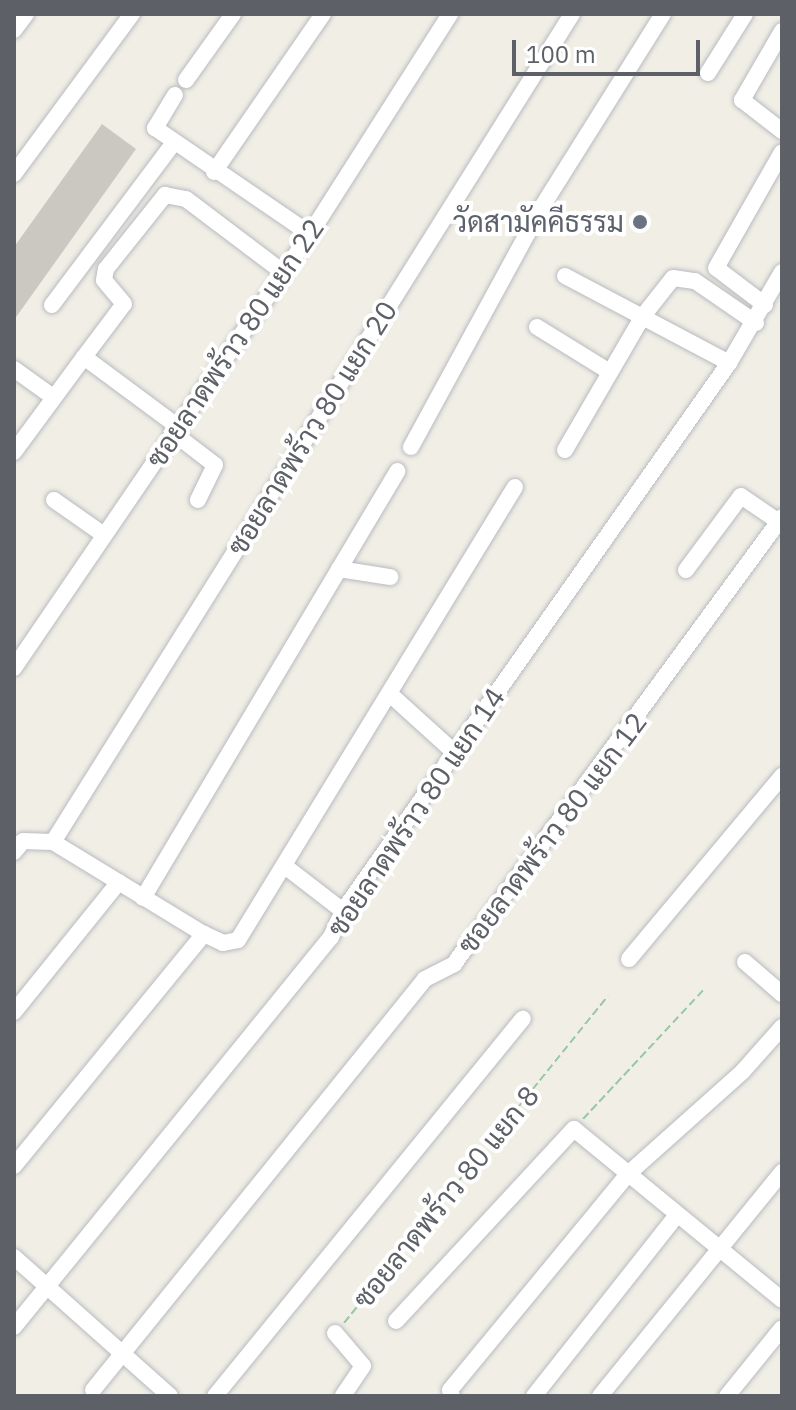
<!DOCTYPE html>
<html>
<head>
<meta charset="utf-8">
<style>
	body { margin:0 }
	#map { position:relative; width:796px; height:1410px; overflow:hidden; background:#f0eee5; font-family:"IBM Plex Sans",Sarabun,sans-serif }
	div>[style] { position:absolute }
	.building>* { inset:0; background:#cbc8c2 }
	.path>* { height:2px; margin-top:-1px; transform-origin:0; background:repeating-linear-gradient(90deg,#97c8a5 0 8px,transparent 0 12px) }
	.roads { filter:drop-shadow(0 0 2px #b8bbc0) drop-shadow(0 0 2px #b8bbc0) }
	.minor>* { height:16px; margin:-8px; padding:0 8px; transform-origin:8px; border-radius:8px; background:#fff }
	.dots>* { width:22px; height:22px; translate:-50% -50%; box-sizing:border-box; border:4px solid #fff; border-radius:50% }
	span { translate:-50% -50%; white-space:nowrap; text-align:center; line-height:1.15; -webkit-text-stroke:8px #fff; paint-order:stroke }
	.worship-label { font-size:28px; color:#5b616d }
	.right { translate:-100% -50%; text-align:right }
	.street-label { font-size:28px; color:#5d6167 }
	.frame { position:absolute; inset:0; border:16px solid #5d6167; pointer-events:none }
	.scale { position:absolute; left:512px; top:40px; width:188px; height:36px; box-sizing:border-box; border:4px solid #5d6167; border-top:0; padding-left:10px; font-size:24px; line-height:28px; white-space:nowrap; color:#5d6167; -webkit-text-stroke:6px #fff; paint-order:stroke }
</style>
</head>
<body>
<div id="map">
	<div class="building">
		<i style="clip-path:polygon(102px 124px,136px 149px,14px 320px,14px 247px)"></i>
	</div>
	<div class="path">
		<i style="left:583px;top:1119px;width:180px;rotate:-47deg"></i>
		<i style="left:344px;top:1323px;width:420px;rotate:-51.1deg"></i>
	</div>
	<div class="roads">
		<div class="minor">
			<i style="left:14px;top:30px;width:20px;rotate:-53deg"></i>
			<i style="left:782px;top:31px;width:80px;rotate:120.1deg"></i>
			<i style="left:742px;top:100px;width:51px;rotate:37.8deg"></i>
			<i style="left:708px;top:73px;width:70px;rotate:-57.9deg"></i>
			<i style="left:186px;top:80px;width:81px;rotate:-54.5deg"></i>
			<i style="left:175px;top:95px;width:39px;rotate:121deg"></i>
			<i style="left:155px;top:128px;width:188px;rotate:34.4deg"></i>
			<i style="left:214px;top:172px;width:192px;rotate:-55.4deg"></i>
			<i style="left:14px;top:174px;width:199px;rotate:-53.6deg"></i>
			<i style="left:565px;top:276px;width:186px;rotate:27.9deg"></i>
			<i style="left:52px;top:305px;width:201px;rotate:-53.1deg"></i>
			<i style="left:765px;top:305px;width:61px;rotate:-142.9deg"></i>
			<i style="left:716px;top:268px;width:133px;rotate:-60.4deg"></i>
			<i style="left:537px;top:327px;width:86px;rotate:31.7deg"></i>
			<i style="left:84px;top:357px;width:66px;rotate:-53deg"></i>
			<i style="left:124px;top:304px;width:31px;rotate:-130deg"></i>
			<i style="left:104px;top:280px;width:11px;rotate:-80deg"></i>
			<i style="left:106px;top:269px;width:95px;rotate:-51.4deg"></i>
			<i style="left:165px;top:195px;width:21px;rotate:11deg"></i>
			<i style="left:186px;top:199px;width:123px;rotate:37.1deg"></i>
			<i style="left:14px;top:369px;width:48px;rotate:35.7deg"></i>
			<i style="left:172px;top:432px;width:54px;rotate:37.5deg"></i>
			<i style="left:215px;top:465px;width:39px;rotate:116deg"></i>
			<i style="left:411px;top:447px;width:270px;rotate:-61.4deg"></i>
			<i style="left:540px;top:210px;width:231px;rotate:-57.9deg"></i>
			<i style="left:565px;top:450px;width:155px;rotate:-59.8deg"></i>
			<i style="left:643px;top:316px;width:48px;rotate:-51.7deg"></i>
			<i style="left:673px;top:278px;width:22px;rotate:8deg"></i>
			<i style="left:695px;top:281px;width:74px;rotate:34.5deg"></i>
			<i style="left:14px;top:452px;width:118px;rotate:-53.6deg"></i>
			<i style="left:84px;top:357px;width:116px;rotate:36.6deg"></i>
			<i style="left:54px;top:500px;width:61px;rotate:35deg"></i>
			<i style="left:339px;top:569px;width:52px;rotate:8.9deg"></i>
			<i style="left:686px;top:570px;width:92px;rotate:-53.4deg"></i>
			<i style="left:741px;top:496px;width:46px;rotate:34.4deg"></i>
			<i style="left:14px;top:668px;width:525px;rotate:-55.7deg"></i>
			<i style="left:310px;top:234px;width:261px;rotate:-57.5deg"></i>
			<i style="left:391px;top:695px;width:86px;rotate:42.2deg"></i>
			<i style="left:53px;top:842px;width:977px;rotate:-57.92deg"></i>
			<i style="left:14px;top:852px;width:14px;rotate:-51deg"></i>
			<i style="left:23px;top:841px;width:30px;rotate:2deg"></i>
			<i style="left:53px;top:842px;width:177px;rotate:31.4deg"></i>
			<i style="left:204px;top:934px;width:21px;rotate:25deg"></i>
			<i style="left:223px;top:943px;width:15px;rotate:-11deg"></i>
			<i style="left:238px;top:940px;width:531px;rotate:-58.56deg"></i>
			<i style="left:286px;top:867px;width:72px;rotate:37.7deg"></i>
			<i style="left:143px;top:898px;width:497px;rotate:-59.2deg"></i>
			<i style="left:629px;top:959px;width:239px;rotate:-50.1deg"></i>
			<i style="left:745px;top:962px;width:49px;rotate:40.9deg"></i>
			<i style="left:14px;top:1012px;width:167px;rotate:-51.1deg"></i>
			<i style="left:14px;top:1166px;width:300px;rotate:-50.7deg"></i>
			<i style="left:14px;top:1257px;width:209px;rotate:41.7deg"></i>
			<i style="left:396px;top:1321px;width:262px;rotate:-47.2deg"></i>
			<i style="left:574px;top:1129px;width:269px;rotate:39.4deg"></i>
			<i style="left:14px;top:1327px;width:503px;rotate:-50.9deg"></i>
			<i style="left:331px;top:937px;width:29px;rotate:-65deg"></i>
			<i style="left:343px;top:911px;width:670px;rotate:-54.84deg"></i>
			<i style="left:729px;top:363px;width:105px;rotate:-59.8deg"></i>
			<i style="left:335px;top:1333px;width:43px;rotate:49.7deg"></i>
			<i style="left:363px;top:1366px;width:36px;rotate:124deg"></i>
			<i style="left:93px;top:1390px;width:528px;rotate:-51.07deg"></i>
			<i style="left:425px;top:979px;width:33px;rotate:-27deg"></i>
			<i style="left:454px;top:964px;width:554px;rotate:-53.73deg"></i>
			<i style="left:215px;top:1396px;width:487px;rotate:-50.8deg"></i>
			<i style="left:452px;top:1396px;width:6px;rotate:-108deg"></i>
			<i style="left:450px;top:1390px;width:280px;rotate:-50.5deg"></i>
			<i style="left:628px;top:1174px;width:154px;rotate:-41.8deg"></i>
			<i style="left:743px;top:1071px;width:59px;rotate:-48.4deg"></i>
			<i style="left:534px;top:1396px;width:231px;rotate:-51.7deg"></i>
			<i style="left:600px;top:1396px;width:289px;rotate:-50.9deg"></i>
			<i style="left:727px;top:1396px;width:87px;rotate:-51deg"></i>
		</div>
	</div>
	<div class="dots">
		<i style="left:640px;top:222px;background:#6b7280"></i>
	</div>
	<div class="worship-label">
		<span class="right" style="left:624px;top:222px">วัดสามัคคีธรรม</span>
	</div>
	<div class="street-label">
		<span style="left:235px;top:343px;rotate:-56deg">ซอยลาดพร้าว 80 แยก 22</span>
		<span style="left:312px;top:428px;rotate:-58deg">ซอยลาดพร้าว 80 แยก 20</span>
		<span style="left:416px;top:812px;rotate:-56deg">ซอยลาดพร้าว 80 แยก 14</span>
		<span style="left:552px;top:833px;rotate:-53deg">ซอยลาดพร้าว 80 แยก 12</span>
		<span style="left:446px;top:1197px;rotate:-51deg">ซอยลาดพร้าว 80 แยก 8</span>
	</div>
	<div class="frame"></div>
	<div class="scale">100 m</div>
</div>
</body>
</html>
